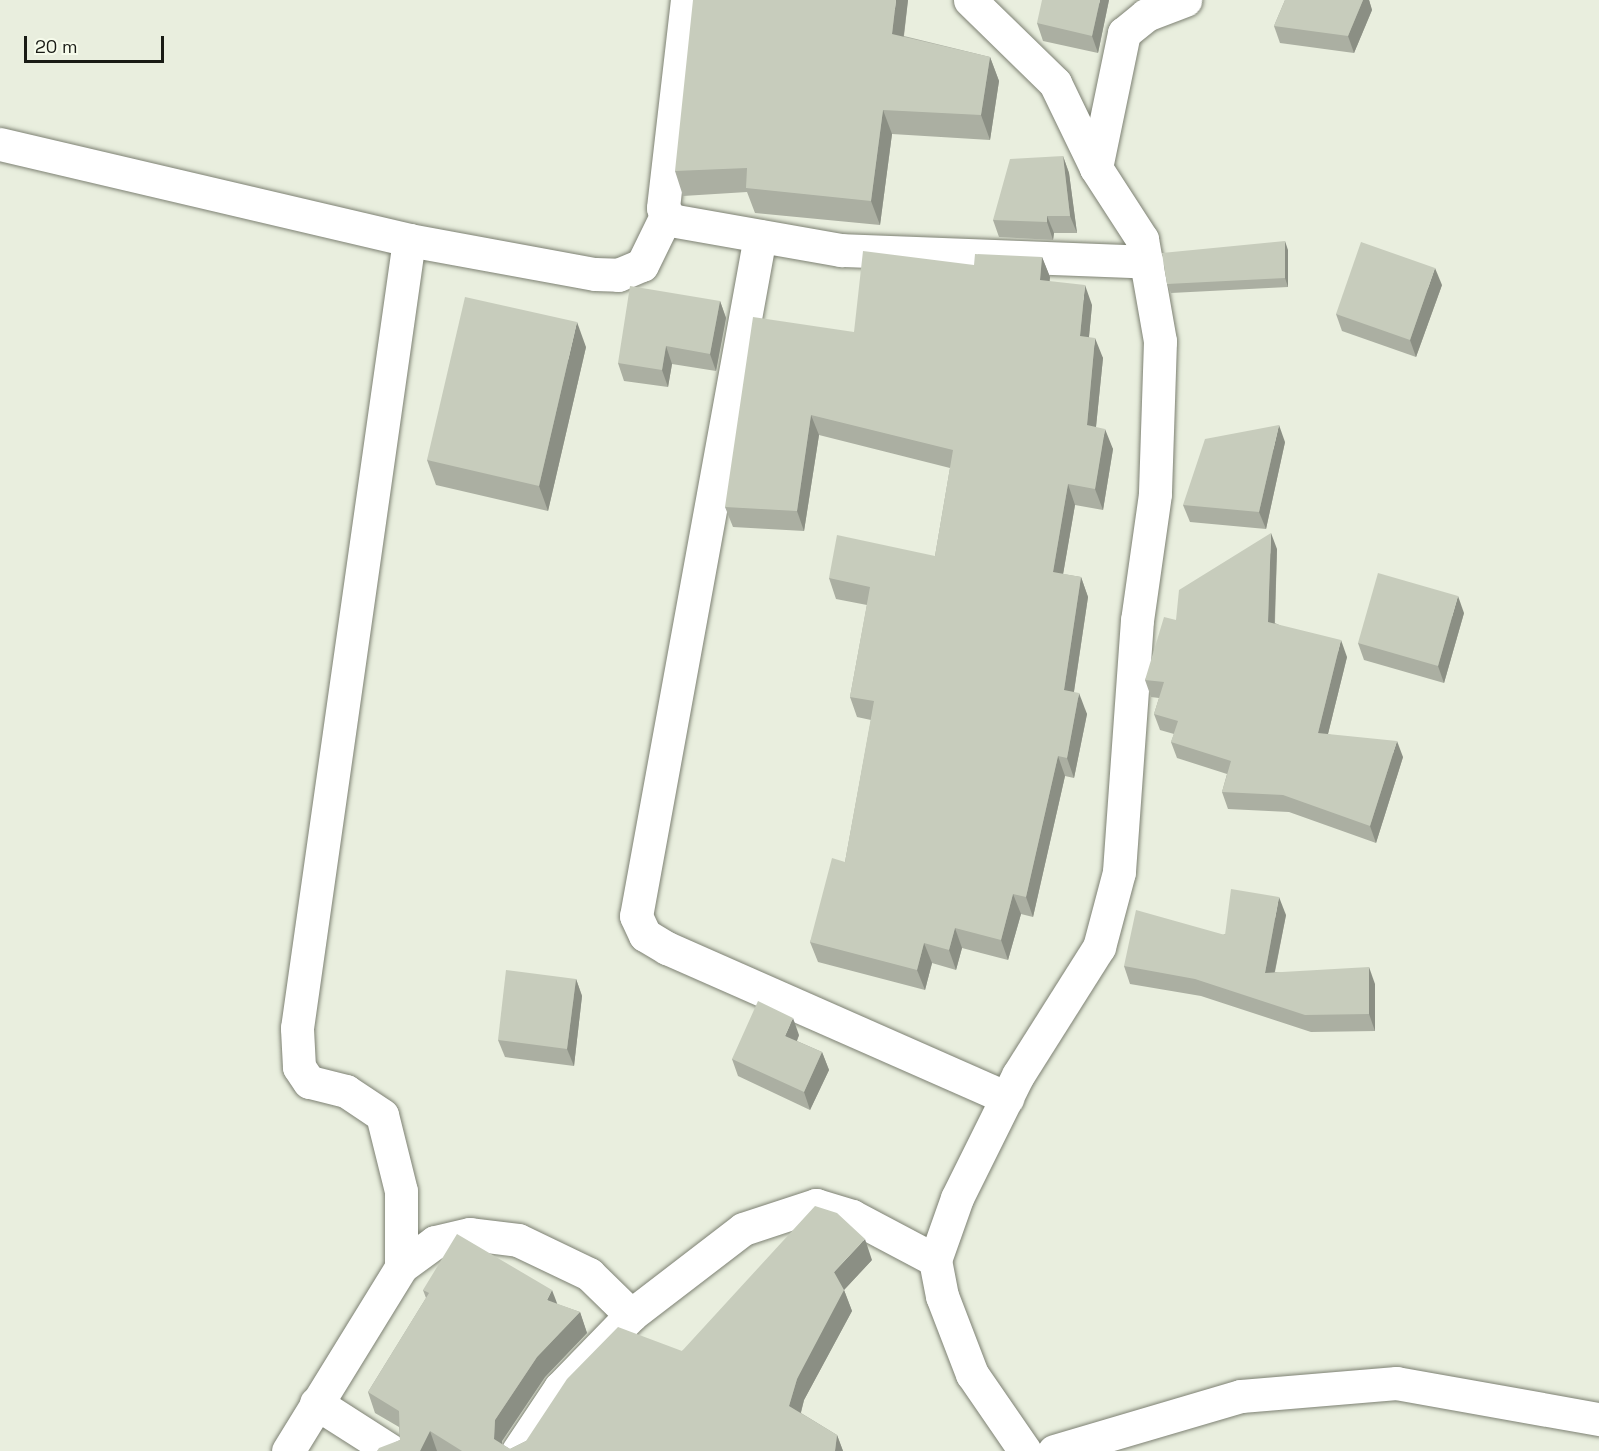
<!DOCTYPE html>
<html>
<head>
<meta charset="utf-8">
<style>
	body { margin:0 }
	#map { position:relative; width:1599px; height:1451px; overflow:hidden; background:#e9eede; font-family:"Space Grotesk",sans-serif }
	div>[style] { position:absolute }
	.roads { filter:drop-shadow(0 0 2px #7d8173) drop-shadow(0 0 2px #7d8173) }
	.minor>* { height:33px; margin:-16.5px; padding:0 16.5px; transform-origin:16.5px; border-radius:16.5px; background:#fff }
	.wall>* { inset:0; background:#abafa2 }
	.shaded-wall>* { inset:0; background:#8b8f84 }
	.building>* { inset:0; background:#c7ccbc }
	span { translate:-50% -50%; white-space:nowrap; text-align:center; line-height:1.15; -webkit-text-stroke:4.5px #f6fbeb; paint-order:stroke }
	.scale { position:absolute; left:24px; top:36px; width:140px; height:27px; box-sizing:border-box; border:3px solid #191b15; border-top:0; padding-left:8px; font-size:18px; line-height:21px; white-space:nowrap; color:#191b15; -webkit-text-stroke:4px #f6fbeb; paint-order:stroke }
</style>
</head>
<body>
<div id="map">
	<div class="roads">
		<div class="minor">
			<i style="left:687px;top:0;width:209px;rotate:96.6deg"></i>
			<i style="left:663px;top:208px;width:14px;rotate:56deg"></i>
			<i style="left:671px;top:220px;width:173px;rotate:10deg"></i>
			<i style="left:841px;top:250px;width:306px;rotate:2.2deg"></i>
			<i style="left:970px;top:0;width:119px;rotate:44.3deg"></i>
			<i style="left:1055px;top:83px;width:94px;rotate:64.2deg"></i>
			<i style="left:1096px;top:168px;width:85px;rotate:57.1deg"></i>
			<i style="left:1142px;top:239px;width:104px;rotate:80deg"></i>
			<i style="left:1160px;top:341px;width:153px;rotate:91.9deg"></i>
			<i style="left:1155px;top:494px;width:127px;rotate:98.1deg"></i>
			<i style="left:1137px;top:620px;width:253px;rotate:94.1deg"></i>
			<i style="left:1119px;top:872px;width:78px;rotate:104.9deg"></i>
			<i style="left:1099px;top:947px;width:151px;rotate:122.3deg"></i>
			<i style="left:1018px;top:1075px;width:137px;rotate:116.4deg"></i>
			<i style="left:957px;top:1198px;width:66px;rotate:109.5deg"></i>
			<i style="left:935px;top:1260px;width:37px;rotate:79deg"></i>
			<i style="left:942px;top:1296px;width:84px;rotate:69deg"></i>
			<i style="left:972px;top:1374px;width:93px;rotate:55.5deg"></i>
			<i style="left:0;top:144px;width:420px;rotate:13.2deg"></i>
			<i style="left:409px;top:240px;width:189px;rotate:10.4deg"></i>
			<i style="left:595px;top:274px;width:23px;rotate:2deg"></i>
			<i style="left:618px;top:275px;width:26px;rotate:-23deg"></i>
			<i style="left:642px;top:265px;width:55px;rotate:-63.9deg"></i>
			<i style="left:1096px;top:168px;width:138px;rotate:-78.3deg"></i>
			<i style="left:1124px;top:33px;width:28px;rotate:-39deg"></i>
			<i style="left:1146px;top:15px;width:42px;rotate:-21deg"></i>
			<i style="left:760px;top:236px;width:691px;rotate:100.33deg"></i>
			<i style="left:636px;top:916px;width:21px;rotate:65deg"></i>
			<i style="left:645px;top:935px;width:26px;rotate:31deg"></i>
			<i style="left:667px;top:948px;width:372px;rotate:23.8deg"></i>
			<i style="left:401px;top:1267px;width:76px;rotate:-90deg"></i>
			<i style="left:401px;top:1191px;width:78px;rotate:-104deg"></i>
			<i style="left:382px;top:1115px;width:43px;rotate:-146.3deg"></i>
			<i style="left:346px;top:1091px;width:38px;rotate:-166deg"></i>
			<i style="left:309px;top:1082px;width:18px;rotate:-124deg"></i>
			<i style="left:299px;top:1067px;width:39px;rotate:-93deg"></i>
			<i style="left:297px;top:1028px;width:796px;rotate:-81.91deg"></i>
			<i style="left:316px;top:1403px;width:89px;rotate:32.6deg"></i>
			<i style="left:288px;top:1451px;width:216px;rotate:-58.4deg"></i>
			<i style="left:401px;top:1267px;width:42px;rotate:-36.3deg"></i>
			<i style="left:435px;top:1242px;width:36px;rotate:-13deg"></i>
			<i style="left:470px;top:1234px;width:48px;rotate:7.1deg"></i>
			<i style="left:518px;top:1240px;width:79px;rotate:25.6deg"></i>
			<i style="left:589px;top:1274px;width:59px;rotate:44.3deg"></i>
			<i style="left:518px;top:1451px;width:76px;rotate:-56.3deg"></i>
			<i style="left:560px;top:1388px;width:102px;rotate:-45.8deg"></i>
			<i style="left:631px;top:1315px;width:141px;rotate:-37.5deg"></i>
			<i style="left:743px;top:1229px;width:77px;rotate:-18.2deg"></i>
			<i style="left:816px;top:1205px;width:38px;rotate:17deg"></i>
			<i style="left:852px;top:1216px;width:94px;rotate:27.9deg"></i>
			<i style="left:1054px;top:1451px;width:195px;rotate:-16.4deg"></i>
			<i style="left:1241px;top:1396px;width:156px;rotate:-4.8deg"></i>
			<i style="left:1396px;top:1383px;width:206px;rotate:10.1deg"></i>
		</div>
	</div>
	<div class="wall">
		<i style="clip-path:polygon(908px 0,904px 36px,990px 57px,999px 81px,990px 140px,892px 134px,880px 225px,755px 213px,747px 192px,683px 196px,675px 171px)"></i>
		<i style="clip-path:polygon(1109px 0,1098px 53px,1043px 41px,1037px 23px)"></i>
		<i style="clip-path:polygon(1285px 0,1369px 0,1372px 10px,1354px 53px,1280px 43px,1274px 26px)"></i>
		<i style="clip-path:polygon(1063px 156px,1069px 173px,1077px 233px,1054px 233px,1053px 240px,999px 237px,993px 220px)"></i>
		<i style="clip-path:polygon(1288px 250px,1288px 287px,1171px 293px,1167px 284px)"></i>
		<i style="clip-path:polygon(1042px 257px,1050px 277px,1049px 281px,1092px 305px,1089px 337px,1103px 358px,1096px 427px,1113px 449px,1103px 510px,1075px 505px,1063px 574px,1081px 577px,1088px 597px,1074px 692px,1087px 714px,1074px 778px,1065px 776px,1033px 917px,1021px 914px,1008px 960px,962px 948px,956px 970px,932px 963px,925px 990px,818px 962px,810px 942px,845px 862px,871px 720px,857px 717px,850px 697px,867px 605px,836px 599px,829px 578px,935px 556px,950px 468px,819px 435px,804px 531px,733px 527px,725px 507px,854px 332px,974px 265px)"></i>
		<i style="clip-path:polygon(1442px 285px,1416px 357px,1342px 331px,1336px 314px)"></i>
		<i style="clip-path:polygon(720px 301px,726px 318px,716px 371px,672px 364px,668px 387px,624px 381px,618px 363px)"></i>
		<i style="clip-path:polygon(586px 347px,548px 511px,436px 485px,427px 460px)"></i>
		<i style="clip-path:polygon(1285px 442px,1266px 529px,1190px 522px,1183px 505px)"></i>
		<i style="clip-path:polygon(1277px 549px,1275px 623px,1347px 657px,1328px 734px,1403px 757px,1376px 843px,1289px 812px,1228px 809px,1222px 792px,1227px 774px,1177px 758px,1171px 742px,1174px 734px,1160px 730px,1154px 714px,1159px 698px,1151px 697px,1145px 680px,1176px 620px)"></i>
		<i style="clip-path:polygon(1464px 613px,1444px 683px,1364px 660px,1358px 643px)"></i>
		<i style="clip-path:polygon(1286px 915px,1275px 972px,1375px 984px,1375px 1031px,1311px 1032px,1201px 996px,1130px 984px,1124px 966px)"></i>
		<i style="clip-path:polygon(576px 979px,582px 996px,574px 1066px,505px 1057px,498px 1040px)"></i>
		<i style="clip-path:polygon(799px 1035px,797px 1041px,822px 1052px,829px 1070px,810px 1110px,738px 1076px,732px 1059px)"></i>
		<i style="clip-path:polygon(872px 1260px,844px 1290px,852px 1311px,804px 1400px,801px 1413px,837px 1435px,843px 1451px,377px 1451px,400px 1440px,399px 1427px,375px 1413px,368px 1392px,426px 1298px,423px 1290px,557px 1304px,580px 1312px,587px 1333px,545px 1377px,502px 1441px,502px 1444px,510px 1449px,526px 1441px,682px 1351px)"></i>
	</div>
	<div class="shaded-wall">
		<i style="clip-path:polygon(896px 0,908px 0,901px 58px,892px 34px)"></i>
		<i style="clip-path:polygon(1100px 0,1109px 0,1098px 53px,1092px 36px)"></i>
		<i style="clip-path:polygon(1363px 0,1369px 0,1372px 10px,1354px 53px,1348px 36px)"></i>
		<i style="clip-path:polygon(990px 57px,999px 81px,990px 140px,981px 115px)"></i>
		<i style="clip-path:polygon(883px 110px,892px 134px,880px 225px,871px 201px)"></i>
		<i style="clip-path:polygon(1063px 156px,1069px 173px,1077px 233px,1070px 216px)"></i>
		<i style="clip-path:polygon(1047px 216px,1054px 233px,1053px 240px,1047px 222px)"></i>
		<i style="clip-path:polygon(1285px 241px,1288px 250px,1288px 287px,1285px 278px)"></i>
		<i style="clip-path:polygon(1042px 257px,1050px 277px,1048px 301px,1040px 280px)"></i>
		<i style="clip-path:polygon(1435px 268px,1442px 285px,1416px 357px,1410px 340px)"></i>
		<i style="clip-path:polygon(1085px 285px,1092px 305px,1087px 357px,1080px 336px)"></i>
		<i style="clip-path:polygon(720px 301px,726px 318px,716px 371px,710px 354px)"></i>
		<i style="clip-path:polygon(577px 322px,586px 347px,548px 511px,539px 486px)"></i>
		<i style="clip-path:polygon(1095px 338px,1103px 358px,1094px 446px,1087px 425px)"></i>
		<i style="clip-path:polygon(666px 346px,672px 364px,668px 387px,662px 370px)"></i>
		<i style="clip-path:polygon(811px 415px,819px 435px,804px 531px,797px 511px)"></i>
		<i style="clip-path:polygon(1279px 425px,1285px 442px,1266px 529px,1259px 512px)"></i>
		<i style="clip-path:polygon(1105px 429px,1113px 449px,1103px 510px,1095px 489px)"></i>
		<i style="clip-path:polygon(1068px 484px,1075px 505px,1060px 592px,1053px 572px)"></i>
		<i style="clip-path:polygon(1271px 533px,1277px 549px,1274px 638px,1268px 622px)"></i>
		<i style="clip-path:polygon(1081px 577px,1088px 597px,1071px 711px,1064px 690px)"></i>
		<i style="clip-path:polygon(1458px 596px,1464px 613px,1444px 683px,1438px 666px)"></i>
		<i style="clip-path:polygon(1341px 640px,1347px 657px,1324px 750px,1318px 733px)"></i>
		<i style="clip-path:polygon(1079px 693px,1087px 714px,1074px 778px,1067px 758px)"></i>
		<i style="clip-path:polygon(1397px 741px,1403px 757px,1376px 843px,1370px 826px)"></i>
		<i style="clip-path:polygon(1058px 756px,1065px 776px,1033px 917px,1026px 897px)"></i>
		<i style="clip-path:polygon(1013px 894px,1021px 914px,1008px 960px,1001px 940px)"></i>
		<i style="clip-path:polygon(1279px 897px,1286px 915px,1271px 990px,1265px 973px)"></i>
		<i style="clip-path:polygon(955px 928px,962px 948px,956px 970px,949px 950px)"></i>
		<i style="clip-path:polygon(924px 943px,932px 963px,925px 990px,917px 970px)"></i>
		<i style="clip-path:polygon(1369px 967px,1375px 984px,1375px 1031px,1369px 1014px)"></i>
		<i style="clip-path:polygon(576px 979px,582px 996px,574px 1066px,567px 1049px)"></i>
		<i style="clip-path:polygon(793px 1018px,799px 1035px,792px 1053px,785px 1036px)"></i>
		<i style="clip-path:polygon(822px 1052px,829px 1070px,810px 1110px,804px 1092px)"></i>
		<i style="clip-path:polygon(865px 1239px,872px 1260px,844px 1290px,852px 1311px,804px 1400px,797px 1427px,789px 1406px,797px 1379px,834px 1272px)"></i>
		<i style="clip-path:polygon(552px 1290px,560px 1311px,547px 1300px)"></i>
		<i style="clip-path:polygon(580px 1312px,587px 1333px,545px 1377px,502px 1441px,502px 1451px,494px 1439px,495px 1420px,537px 1357px)"></i>
		<i style="clip-path:polygon(430px 1431px,437px 1451px,420px 1451px)"></i>
		<i style="clip-path:polygon(837px 1435px,843px 1451px,835px 1451px)"></i>
	</div>
	<div class="building">
		<i style="clip-path:polygon(693px 0,896px 0,892px 34px,990px 57px,981px 115px,883px 110px,871px 201px,746px 188px,747px 168px,675px 171px)"></i>
		<i style="clip-path:polygon(1042px 0,1100px 0,1092px 36px,1037px 23px)"></i>
		<i style="clip-path:polygon(1285px 0,1363px 0,1348px 36px,1274px 26px)"></i>
		<i style="clip-path:polygon(1063px 156px,1070px 216px,1047px 216px,1047px 222px,993px 220px,1010px 159px)"></i>
		<i style="clip-path:polygon(1285px 241px,1285px 278px,1167px 284px,1162px 253px)"></i>
		<i style="clip-path:polygon(1361px 242px,1435px 268px,1410px 340px,1336px 314px)"></i>
		<i style="clip-path:polygon(863px 251px,974px 265px,975px 254px,1042px 257px,1040px 280px,1085px 285px,1080px 336px,1095px 338px,1087px 425px,1105px 429px,1095px 489px,1068px 484px,1053px 572px,1081px 577px,1064px 690px,1079px 693px,1067px 758px,1058px 756px,1026px 897px,1013px 894px,1001px 940px,955px 928px,949px 950px,924px 943px,917px 970px,810px 942px,832px 858px,845px 862px,874px 701px,850px 697px,870px 587px,829px 578px,837px 535px,935px 556px,953px 450px,811px 415px,797px 511px,725px 507px,753px 317px,854px 332px)"></i>
		<i style="clip-path:polygon(630px 286px,720px 301px,710px 354px,666px 346px,662px 370px,618px 363px)"></i>
		<i style="clip-path:polygon(465px 297px,577px 322px,539px 486px,427px 460px)"></i>
		<i style="clip-path:polygon(1279px 425px,1259px 512px,1183px 505px,1205px 439px)"></i>
		<i style="clip-path:polygon(1271px 533px,1268px 622px,1341px 640px,1318px 733px,1397px 741px,1370px 826px,1283px 795px,1222px 792px,1231px 761px,1171px 742px,1178px 721px,1154px 714px,1164px 682px,1145px 680px,1164px 617px,1176px 620px,1179px 590px)"></i>
		<i style="clip-path:polygon(1378px 573px,1458px 596px,1438px 666px,1358px 643px)"></i>
		<i style="clip-path:polygon(1231px 889px,1279px 897px,1265px 973px,1369px 967px,1369px 1014px,1305px 1015px,1195px 979px,1124px 966px,1136px 910px,1225px 935px)"></i>
		<i style="clip-path:polygon(506px 970px,576px 979px,567px 1049px,498px 1040px)"></i>
		<i style="clip-path:polygon(758px 1001px,793px 1018px,785px 1036px,822px 1052px,804px 1092px,732px 1059px)"></i>
		<i style="clip-path:polygon(815px 1206px,837px 1213px,865px 1239px,834px 1272px,844px 1290px,797px 1379px,789px 1406px,837px 1435px,835px 1451px,462px 1451px,430px 1431px,420px 1451px,377px 1451px,379px 1448px,400px 1440px,399px 1411px,368px 1392px,429px 1293px,423px 1290px,457px 1234px,552px 1290px,547px 1300px,580px 1312px,537px 1357px,495px 1420px,494px 1439px,510px 1449px,526px 1441px,567px 1379px,618px 1327px,682px 1351px)"></i>
	</div>
	<div class="scale">20 m</div>
</div>
</body>
</html>
